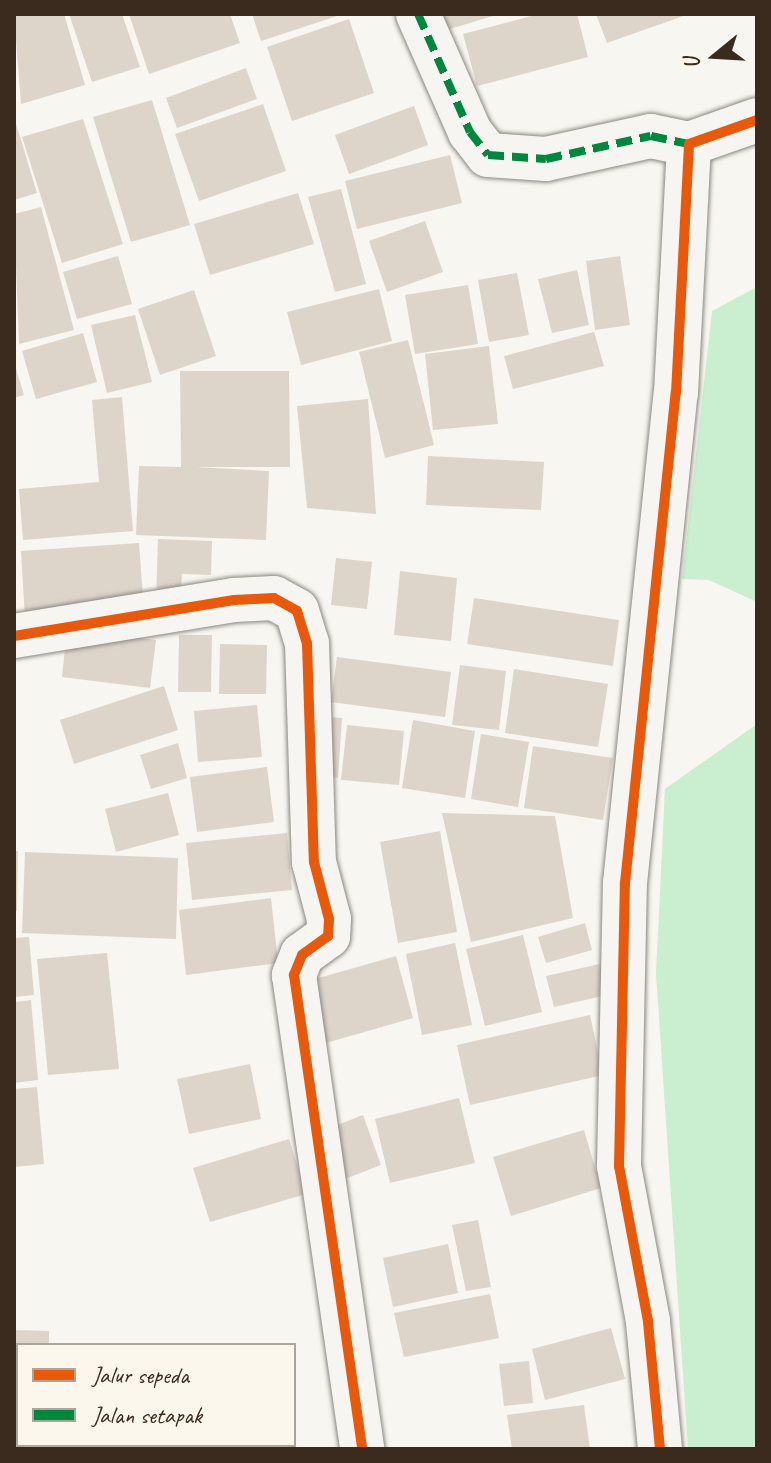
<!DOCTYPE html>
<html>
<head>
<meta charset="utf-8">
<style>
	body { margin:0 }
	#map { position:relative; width:771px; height:1463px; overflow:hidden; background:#f8f6f0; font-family:Caveat,sans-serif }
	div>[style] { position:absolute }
	.green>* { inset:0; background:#c9eed0 }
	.building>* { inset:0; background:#ddd4ca }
	.roads { filter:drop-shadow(0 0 2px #8b8781) drop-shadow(0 0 2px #8b8781) }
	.street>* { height:44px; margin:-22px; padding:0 22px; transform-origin:22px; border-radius:22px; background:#f6f5f1 }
	.quiet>* { height:8px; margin-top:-4px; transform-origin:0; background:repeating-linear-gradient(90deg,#00873e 0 16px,transparent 0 24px) }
	.cycleway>* { height:10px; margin:-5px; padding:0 5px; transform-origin:5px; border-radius:5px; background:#e8590c }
	span { translate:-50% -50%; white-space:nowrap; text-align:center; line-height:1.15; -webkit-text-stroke:8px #fbf7ec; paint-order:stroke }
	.frame { position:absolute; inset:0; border:16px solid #3b2a1e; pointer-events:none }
	.legend { position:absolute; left:16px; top:1343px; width:280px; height:104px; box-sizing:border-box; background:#fbf7ec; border:2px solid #aea59a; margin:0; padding:10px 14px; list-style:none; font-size:24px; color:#3b2a1e }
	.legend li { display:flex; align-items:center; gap:16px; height:40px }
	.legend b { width:40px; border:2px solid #aea59a }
	.north { position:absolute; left:675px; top:16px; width:80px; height:80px; -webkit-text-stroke:6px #fbf7ec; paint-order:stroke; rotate:252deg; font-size:22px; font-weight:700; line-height:32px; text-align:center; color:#3b2a1e }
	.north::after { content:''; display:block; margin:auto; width:28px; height:36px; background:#3b2a1e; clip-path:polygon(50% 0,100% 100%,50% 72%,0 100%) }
</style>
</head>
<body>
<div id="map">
	<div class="green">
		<i style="clip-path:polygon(757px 287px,757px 602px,709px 580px,682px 579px,712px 311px)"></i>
		<i style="clip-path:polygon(757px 724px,757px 1449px,688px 1449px,656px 973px,665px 789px)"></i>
	</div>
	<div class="building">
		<i style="clip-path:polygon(14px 14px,64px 14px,85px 85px,21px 104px)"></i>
		<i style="clip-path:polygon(69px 14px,122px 14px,140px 67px,92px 82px)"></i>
		<i style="clip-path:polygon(129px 14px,230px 14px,240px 43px,149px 74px)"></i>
		<i style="clip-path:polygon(252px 14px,340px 14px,340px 15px,261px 41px)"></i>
		<i style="clip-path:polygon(434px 14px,496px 14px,496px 15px,440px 32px)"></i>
		<i style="clip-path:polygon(539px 14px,577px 14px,588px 57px,477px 86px,463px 34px)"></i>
		<i style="clip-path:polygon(596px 14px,689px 14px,607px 43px)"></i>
		<i style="clip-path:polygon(349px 19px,374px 93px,292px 121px,267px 47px)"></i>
		<i style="clip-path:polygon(246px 68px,257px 99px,177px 128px,166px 98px)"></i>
		<i style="clip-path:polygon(152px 100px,190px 225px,131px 242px,93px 117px)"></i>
		<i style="clip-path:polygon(263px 104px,286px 171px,199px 201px,175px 134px)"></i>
		<i style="clip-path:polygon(414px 106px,428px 145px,349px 174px,335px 135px)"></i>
		<i style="clip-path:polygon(14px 117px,37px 193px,14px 200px)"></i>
		<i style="clip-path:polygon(83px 119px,123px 244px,62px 263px,22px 137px)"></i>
		<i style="clip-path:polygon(450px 155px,462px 203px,357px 229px,345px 181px)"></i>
		<i style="clip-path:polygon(341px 189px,366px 284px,335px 292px,308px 197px)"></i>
		<i style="clip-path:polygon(298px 193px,314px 244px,210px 275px,194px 224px)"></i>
		<i style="clip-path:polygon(41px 207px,74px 330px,19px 344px,14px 214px)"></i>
		<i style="clip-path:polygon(425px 221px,443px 272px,387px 292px,369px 241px)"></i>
		<i style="clip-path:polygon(118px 256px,132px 304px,77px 319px,63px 272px)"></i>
		<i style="clip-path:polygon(620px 256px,630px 325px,595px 330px,586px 261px)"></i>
		<i style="clip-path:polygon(577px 270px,589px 325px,552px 333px,538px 279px)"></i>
		<i style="clip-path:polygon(517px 273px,529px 335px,489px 342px,478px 280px)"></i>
		<i style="clip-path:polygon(468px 285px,478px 344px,415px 354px,405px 295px)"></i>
		<i style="clip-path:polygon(379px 289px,392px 341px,301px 365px,287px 312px)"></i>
		<i style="clip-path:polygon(194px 290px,216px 356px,160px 375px,138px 309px)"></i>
		<i style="clip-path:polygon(135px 315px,152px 382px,107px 393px,91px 325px)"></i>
		<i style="clip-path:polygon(594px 332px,604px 366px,513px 389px,504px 356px)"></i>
		<i style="clip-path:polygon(83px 333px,97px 382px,36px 399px,22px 351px)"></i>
		<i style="clip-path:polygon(408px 340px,434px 445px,385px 458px,359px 352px)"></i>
		<i style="clip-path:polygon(489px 346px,498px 424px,433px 430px,425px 354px)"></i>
		<i style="clip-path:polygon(14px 362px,24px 395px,14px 398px)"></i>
		<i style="clip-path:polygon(180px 371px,289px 371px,290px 467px,196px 467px,269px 471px,266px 540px,136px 535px,139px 466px,181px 467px)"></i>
		<i style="clip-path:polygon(122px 397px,133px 531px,23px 540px,19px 489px,99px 482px,92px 400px)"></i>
		<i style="clip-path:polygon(368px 399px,376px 514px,307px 508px,297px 406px)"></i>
		<i style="clip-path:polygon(428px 456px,544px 462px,541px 510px,426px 505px)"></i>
		<i style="clip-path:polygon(158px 539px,212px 541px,211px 575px,182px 574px,180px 604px,156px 603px)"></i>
		<i style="clip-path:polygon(139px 543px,144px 610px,25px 618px,21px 551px)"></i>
		<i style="clip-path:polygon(336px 558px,372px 562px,367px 609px,331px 605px)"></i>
		<i style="clip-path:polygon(400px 571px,457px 578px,451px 641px,394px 635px)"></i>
		<i style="clip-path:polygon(474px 598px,619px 620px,613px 666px,467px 644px)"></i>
		<i style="clip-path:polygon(67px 629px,156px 640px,150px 688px,62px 677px)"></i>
		<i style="clip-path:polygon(179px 635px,212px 635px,211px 692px,178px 692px)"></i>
		<i style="clip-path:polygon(220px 644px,267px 645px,266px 694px,219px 694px)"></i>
		<i style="clip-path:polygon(337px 657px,451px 672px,445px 717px,331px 702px)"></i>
		<i style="clip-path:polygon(460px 665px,506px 671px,499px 730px,452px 725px)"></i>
		<i style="clip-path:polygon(514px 669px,608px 684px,598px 747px,505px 733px)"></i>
		<i style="clip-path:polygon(164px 686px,178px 730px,74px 764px,60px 720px)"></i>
		<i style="clip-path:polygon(257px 705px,262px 757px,198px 762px,194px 711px)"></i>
		<i style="clip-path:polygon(318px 716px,342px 718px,338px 778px,314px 776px)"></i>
		<i style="clip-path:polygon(413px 720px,475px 731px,465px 798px,402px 788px)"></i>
		<i style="clip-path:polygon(347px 725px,404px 731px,399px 785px,341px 780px)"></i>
		<i style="clip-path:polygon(481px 734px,529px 742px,518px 807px,471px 799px)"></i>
		<i style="clip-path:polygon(178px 743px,187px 778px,151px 789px,140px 755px)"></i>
		<i style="clip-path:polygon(533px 746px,613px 758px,603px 820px,524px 808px)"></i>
		<i style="clip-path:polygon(267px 767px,274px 822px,197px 832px,190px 777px)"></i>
		<i style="clip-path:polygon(168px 793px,179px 835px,116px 852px,105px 809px)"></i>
		<i style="clip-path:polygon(442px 813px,555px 816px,573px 918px,471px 942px)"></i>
		<i style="clip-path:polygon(440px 831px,457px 932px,398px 943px,380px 842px)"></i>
		<i style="clip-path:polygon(287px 833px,292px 890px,192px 900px,186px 843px)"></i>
		<i style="clip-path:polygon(14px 851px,18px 851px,17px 911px,14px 911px)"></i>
		<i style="clip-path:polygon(25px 852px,178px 858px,176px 939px,22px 933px)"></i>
		<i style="clip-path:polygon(271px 898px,278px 963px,186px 975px,179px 910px)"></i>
		<i style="clip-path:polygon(585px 923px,592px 950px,546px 963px,538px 937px)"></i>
		<i style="clip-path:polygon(523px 935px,542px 1012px,485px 1026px,466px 949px)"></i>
		<i style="clip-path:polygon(29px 937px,34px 995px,14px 997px,14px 938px)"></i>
		<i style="clip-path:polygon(455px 943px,472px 1025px,422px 1035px,406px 954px)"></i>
		<i style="clip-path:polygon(107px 953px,119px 1069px,48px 1075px,37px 959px)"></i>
		<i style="clip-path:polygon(396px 956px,413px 1018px,319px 1045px,301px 983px)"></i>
		<i style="clip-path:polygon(600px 964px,607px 995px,554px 1007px,546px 976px)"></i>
		<i style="clip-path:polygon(31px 1000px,38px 1080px,14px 1083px,14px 1002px)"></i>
		<i style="clip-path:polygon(590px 1015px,603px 1075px,470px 1105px,457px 1045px)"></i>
		<i style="clip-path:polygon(250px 1064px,261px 1119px,189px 1134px,177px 1079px)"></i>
		<i style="clip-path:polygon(37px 1087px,44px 1164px,14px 1167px,14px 1089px)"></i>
		<i style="clip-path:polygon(459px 1098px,475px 1163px,390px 1183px,375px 1119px)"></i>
		<i style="clip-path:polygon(363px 1115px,381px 1165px,345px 1179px,325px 1130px)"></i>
		<i style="clip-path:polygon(584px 1130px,601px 1188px,511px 1216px,493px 1157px)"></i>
		<i style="clip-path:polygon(289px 1139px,306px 1194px,210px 1222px,193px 1168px)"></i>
		<i style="clip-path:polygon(478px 1220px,491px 1287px,466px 1291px,452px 1225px)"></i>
		<i style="clip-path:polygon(448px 1244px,458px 1293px,393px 1307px,383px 1258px)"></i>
		<i style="clip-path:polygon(490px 1294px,499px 1338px,404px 1357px,394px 1313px)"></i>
		<i style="clip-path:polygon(611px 1328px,625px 1379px,545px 1400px,532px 1349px)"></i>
		<i style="clip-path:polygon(14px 1330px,49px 1331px,49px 1345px,18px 1345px,18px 1445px,47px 1449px,14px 1449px)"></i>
		<i style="clip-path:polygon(529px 1361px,533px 1403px,504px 1406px,499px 1364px)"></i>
		<i style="clip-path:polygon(584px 1405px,590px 1449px,512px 1449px,507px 1415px)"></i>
	</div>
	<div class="roads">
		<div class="street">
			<i style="left:418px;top:14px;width:129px;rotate:66.2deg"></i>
			<i style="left:470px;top:132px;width:29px;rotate:52deg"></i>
			<i style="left:488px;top:155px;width:58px;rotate:3.9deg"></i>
			<i style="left:546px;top:159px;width:107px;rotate:-12.4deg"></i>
			<i style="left:651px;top:136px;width:39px;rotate:12deg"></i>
			<i style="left:14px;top:636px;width:223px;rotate:-9.3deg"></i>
			<i style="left:234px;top:600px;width:40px;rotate:-2.9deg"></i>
			<i style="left:274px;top:598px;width:26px;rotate:29deg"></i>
			<i style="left:297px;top:611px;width:34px;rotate:73deg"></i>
			<i style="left:307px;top:643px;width:219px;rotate:88.2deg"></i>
			<i style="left:314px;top:862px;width:59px;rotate:75.3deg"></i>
			<i style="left:329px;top:919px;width:17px;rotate:93deg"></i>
			<i style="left:328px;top:936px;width:32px;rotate:144deg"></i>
			<i style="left:302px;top:955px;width:22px;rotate:112deg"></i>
			<i style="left:294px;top:975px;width:479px;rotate:81.8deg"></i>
			<i style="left:660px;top:1449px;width:129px;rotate:-95.4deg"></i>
			<i style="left:648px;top:1321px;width:158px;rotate:-100.6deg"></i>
			<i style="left:619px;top:1166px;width:283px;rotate:-88.8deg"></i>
			<i style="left:625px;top:883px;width:493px;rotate:-84.1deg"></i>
			<i style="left:676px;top:393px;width:249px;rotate:-87deg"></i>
			<i style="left:689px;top:144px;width:72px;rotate:-19.4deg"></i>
		</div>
	</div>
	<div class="quiet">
		<i style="left:418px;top:14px;width:129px;rotate:66.2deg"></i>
		<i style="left:470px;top:132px;width:29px;rotate:52deg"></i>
		<i style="left:488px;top:155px;width:58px;rotate:3.9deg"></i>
		<i style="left:546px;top:159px;width:107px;rotate:-12.4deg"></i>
		<i style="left:651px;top:136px;width:39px;rotate:12deg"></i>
	</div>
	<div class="cycleway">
		<i style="left:14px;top:636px;width:223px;rotate:-9.3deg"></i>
		<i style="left:234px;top:600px;width:40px;rotate:-2.9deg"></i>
		<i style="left:274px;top:598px;width:26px;rotate:29deg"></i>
		<i style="left:297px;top:611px;width:34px;rotate:73deg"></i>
		<i style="left:307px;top:643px;width:219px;rotate:88.2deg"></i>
		<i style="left:314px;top:862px;width:59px;rotate:75.3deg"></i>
		<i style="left:329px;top:919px;width:17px;rotate:93deg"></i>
		<i style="left:328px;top:936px;width:32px;rotate:144deg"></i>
		<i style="left:302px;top:955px;width:22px;rotate:112deg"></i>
		<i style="left:294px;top:975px;width:479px;rotate:81.8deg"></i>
		<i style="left:660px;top:1449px;width:129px;rotate:-95.4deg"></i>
		<i style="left:648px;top:1321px;width:158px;rotate:-100.6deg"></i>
		<i style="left:619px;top:1166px;width:283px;rotate:-88.8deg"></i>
		<i style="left:625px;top:883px;width:493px;rotate:-84.1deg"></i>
		<i style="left:676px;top:393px;width:249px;rotate:-87deg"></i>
		<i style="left:689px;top:144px;width:72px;rotate:-19.4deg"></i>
	</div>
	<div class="frame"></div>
	<ul class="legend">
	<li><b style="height:10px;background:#e8590c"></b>Jalur sepeda</li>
	<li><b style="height:10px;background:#00873e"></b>Jalan setapak</li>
	</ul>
	<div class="north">U</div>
</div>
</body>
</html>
